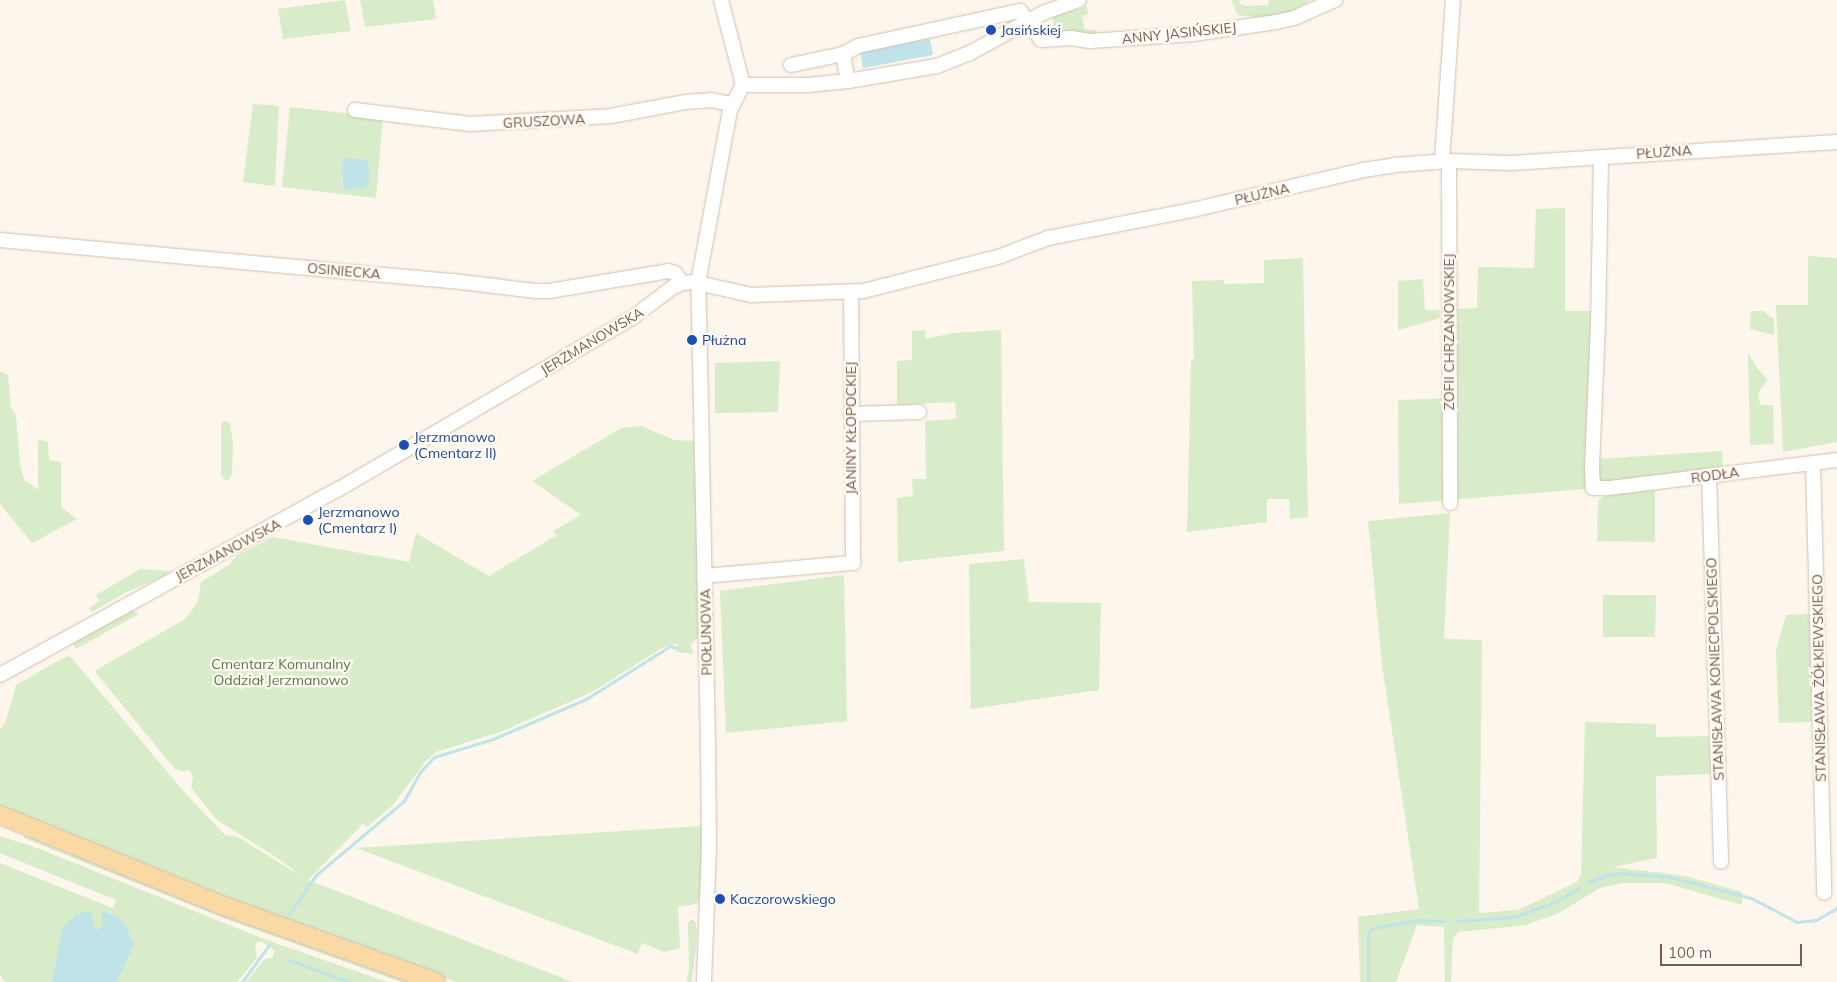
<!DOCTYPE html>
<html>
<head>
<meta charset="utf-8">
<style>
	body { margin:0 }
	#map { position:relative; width:1837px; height:982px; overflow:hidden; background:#fdf6ec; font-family:Mulish,sans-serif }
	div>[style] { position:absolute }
	.green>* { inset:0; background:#d8ecc9 }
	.water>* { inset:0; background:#bfe3e8 }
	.stream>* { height:3px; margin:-1.5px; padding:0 1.5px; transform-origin:1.5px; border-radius:1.5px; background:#bfe3e8 }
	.roads { filter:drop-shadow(0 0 1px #d1beb0) drop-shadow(0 0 1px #d1beb0) }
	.minor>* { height:14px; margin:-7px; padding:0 7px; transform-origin:7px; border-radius:7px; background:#fff }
	.major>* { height:18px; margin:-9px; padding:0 9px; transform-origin:9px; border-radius:9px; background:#fbd9a5 }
	.dots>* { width:14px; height:14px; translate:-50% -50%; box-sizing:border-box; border:2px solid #fffaf3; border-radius:50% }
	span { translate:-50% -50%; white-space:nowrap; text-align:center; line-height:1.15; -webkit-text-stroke:4.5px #fffaf3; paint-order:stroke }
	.transit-label { font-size:14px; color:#164399 }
	.left { translate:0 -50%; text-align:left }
	.street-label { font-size:14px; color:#7a5c4d }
	.park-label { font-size:14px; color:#537a41 }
	.scale { position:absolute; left:1660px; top:944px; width:142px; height:22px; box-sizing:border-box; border:2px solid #7a5c4d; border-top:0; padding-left:6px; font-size:15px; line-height:18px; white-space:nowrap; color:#7a5c4d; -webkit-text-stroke:4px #fffaf3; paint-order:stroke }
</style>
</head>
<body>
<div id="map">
	<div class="green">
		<i style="clip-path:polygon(345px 0,351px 31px,283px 39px,278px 9px)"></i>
		<i style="clip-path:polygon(360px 0,433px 0,436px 19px,365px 27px)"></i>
		<i style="clip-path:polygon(1231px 0,1239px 0,1240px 4px,1248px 6px,1269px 5px,1268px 0,1310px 0,1293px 12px,1263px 18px,1238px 15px)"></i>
		<i style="clip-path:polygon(1087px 6px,1088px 14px,1082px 17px,1085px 29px,1096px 30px,1096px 34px,1055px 30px,1052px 17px)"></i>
		<i style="clip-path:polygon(253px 104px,279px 106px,275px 186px,243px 182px)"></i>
		<i style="clip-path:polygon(evenodd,290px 107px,383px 117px,376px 198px,282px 187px,290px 107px,346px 158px,363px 159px,368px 162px,370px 178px,343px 188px,342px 164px,346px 158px)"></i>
		<i style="clip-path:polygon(1565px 208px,1565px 311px,1591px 311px,1585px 489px,1399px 504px,1398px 400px,1455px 398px,1458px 309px,1477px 308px,1478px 267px,1534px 268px,1536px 209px)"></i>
		<i style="clip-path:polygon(1808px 256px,1837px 258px,1837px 442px,1783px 452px,1776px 305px,1808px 305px)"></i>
		<i style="clip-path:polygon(1303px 258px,1308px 517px,1290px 519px,1289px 499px,1267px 499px,1267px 522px,1187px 532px,1191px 359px,1194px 359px,1192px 281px,1224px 280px,1225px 284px,1264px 283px,1264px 260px)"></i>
		<i style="clip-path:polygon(1423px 279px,1425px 310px,1439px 310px,1440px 318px,1398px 330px,1398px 281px)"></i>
		<i style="clip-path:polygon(1751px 311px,1763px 311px,1774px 319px,1774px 335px,1750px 329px)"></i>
		<i style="clip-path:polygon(925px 330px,925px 339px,953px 333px,1001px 330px,1004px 551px,898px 562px,897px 498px,913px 496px,912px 479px,926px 479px,925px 421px,956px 419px,955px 402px,897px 405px,897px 361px,912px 360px,912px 331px)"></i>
		<i style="clip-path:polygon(1748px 353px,1757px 368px,1768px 380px,1758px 393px,1760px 405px,1773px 405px,1774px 444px,1750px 445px)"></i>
		<i style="clip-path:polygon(780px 361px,778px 412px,715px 413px,715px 363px)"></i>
		<i style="clip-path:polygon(0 371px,8px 375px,11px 408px,16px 415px,20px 464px,24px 480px,38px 489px,38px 443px,39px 439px,48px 442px,49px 460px,61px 462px,61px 507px,77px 519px,32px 543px,0 504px)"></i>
		<i style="clip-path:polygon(225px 421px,230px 423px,233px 443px,232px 474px,229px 480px,225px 480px,221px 475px,221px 423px)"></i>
		<i style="clip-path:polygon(641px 426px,675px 440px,694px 441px,699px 631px,698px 638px,691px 644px,693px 654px,676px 652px,678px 644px,673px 644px,662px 648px,594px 691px,565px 704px,503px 731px,436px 752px,426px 761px,392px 806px,367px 827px,363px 824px,308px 880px,573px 982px,455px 982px,242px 906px,0 806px,0 730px,6px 720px,16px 685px,61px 659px,70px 656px,185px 793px,225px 835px,238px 837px,301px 876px,276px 857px,217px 820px,191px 788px,193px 777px,189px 770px,185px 772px,175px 769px,96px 673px,96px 670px,185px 619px,198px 602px,201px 582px,229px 565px,236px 556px,273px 537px,409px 562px,416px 533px,489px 576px,557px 535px,553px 531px,581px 515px,532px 481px,621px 428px)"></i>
		<i style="clip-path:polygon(1722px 451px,1723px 470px,1597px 485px,1597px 459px)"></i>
		<i style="clip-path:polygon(1655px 486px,1655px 542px,1597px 541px,1598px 501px,1604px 496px)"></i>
		<i style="clip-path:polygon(1450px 513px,1444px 639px,1482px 640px,1479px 913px,1518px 910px,1577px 882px,1581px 873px,1585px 722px,1656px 724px,1656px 737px,1711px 736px,1712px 774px,1656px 776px,1657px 858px,1613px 867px,1686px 876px,1742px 892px,1742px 905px,1665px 883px,1622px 883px,1600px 888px,1559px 913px,1526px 925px,1459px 932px,1453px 938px,1451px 982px,1445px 982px,1444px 927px,1417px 925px,1396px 982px,1360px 982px,1358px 917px,1419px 909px,1382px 665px,1368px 521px)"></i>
		<i style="clip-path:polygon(1024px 559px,1029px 602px,1101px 603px,1099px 690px,971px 709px,969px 564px)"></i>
		<i style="clip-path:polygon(140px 569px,168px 571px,167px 575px,127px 592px,92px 612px,89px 608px,99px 601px,96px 595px)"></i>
		<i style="clip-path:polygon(844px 575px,847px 721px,726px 733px,720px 591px)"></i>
		<i style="clip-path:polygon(1603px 595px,1656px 595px,1655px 637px,1603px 637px)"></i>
		<i style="clip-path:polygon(124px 611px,133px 611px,139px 614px,76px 649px,73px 643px,78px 637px)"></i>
		<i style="clip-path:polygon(1810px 614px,1813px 722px,1779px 723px,1776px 651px,1786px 615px)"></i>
		<i style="clip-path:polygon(701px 826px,701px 899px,696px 904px,678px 907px,680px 948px,664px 952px,642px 943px,638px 954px,356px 848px)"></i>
		<i style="clip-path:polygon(25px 832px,419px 982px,401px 982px,221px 917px,24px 838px)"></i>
		<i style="clip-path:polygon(0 836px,37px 848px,264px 939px,387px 982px,246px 982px,264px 959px,272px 958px,275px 951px,262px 942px,257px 942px,255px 947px,257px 958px,237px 982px,5px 982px,0 975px,0 863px,113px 908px,116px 900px,0 853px)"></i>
		<i style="clip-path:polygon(692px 919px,696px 923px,697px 936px,692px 982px,687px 982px,689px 969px,688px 923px)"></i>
	</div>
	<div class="water">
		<i style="clip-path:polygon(930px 39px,933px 55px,863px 68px,860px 51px)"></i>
		<i style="clip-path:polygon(346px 158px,363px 159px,368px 162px,370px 178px,366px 187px,349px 190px,343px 188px,342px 164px)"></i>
		<i style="clip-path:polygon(90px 911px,95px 929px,103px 928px,102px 911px,123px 920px,134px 944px,117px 982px,52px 982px,62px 929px,75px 915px)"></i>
	</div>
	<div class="stream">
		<i style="left:1589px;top:882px;width:18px;rotate:-22deg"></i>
		<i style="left:1606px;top:875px;width:14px;rotate:-8deg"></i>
		<i style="left:1620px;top:873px;width:50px;rotate:4.6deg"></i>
		<i style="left:1670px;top:877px;width:84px;rotate:14.5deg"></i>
		<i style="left:1751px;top:898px;width:52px;rotate:27.6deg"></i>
		<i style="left:1797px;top:922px;width:19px;rotate:-6deg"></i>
		<i style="left:1816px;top:920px;width:24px;rotate:-30deg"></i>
		<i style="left:289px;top:914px;width:47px;rotate:-55.3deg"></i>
		<i style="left:316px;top:875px;width:115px;rotate:-40.1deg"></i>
		<i style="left:404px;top:801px;width:33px;rotate:-61deg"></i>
		<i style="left:420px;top:772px;width:21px;rotate:-47deg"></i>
		<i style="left:434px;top:757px;width:62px;rotate:-17deg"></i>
		<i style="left:493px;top:739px;width:101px;rotate:-23.3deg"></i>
		<i style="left:586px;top:699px;width:99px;rotate:-32.2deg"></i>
		<i style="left:670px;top:646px;width:7px;rotate:16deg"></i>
		<i style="left:1455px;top:921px;width:59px;rotate:-3.9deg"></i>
		<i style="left:1514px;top:917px;width:41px;rotate:-19.7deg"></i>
		<i style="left:1553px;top:903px;width:30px;rotate:-30deg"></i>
		<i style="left:289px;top:960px;width:63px;rotate:20.4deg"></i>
		<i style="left:242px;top:982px;width:46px;rotate:-53.9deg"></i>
		<i style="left:1368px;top:982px;width:49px;rotate:-90deg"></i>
		<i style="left:1368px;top:933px;width:7px;rotate:-45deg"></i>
		<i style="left:1373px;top:928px;width:45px;rotate:-10.3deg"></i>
		<i style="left:1417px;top:920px;width:28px;rotate:2deg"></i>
	</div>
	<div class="roads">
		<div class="minor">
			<i style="left:721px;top:0;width:88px;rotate:75.5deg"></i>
			<i style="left:843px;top:54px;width:27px;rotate:80deg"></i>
			<i style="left:791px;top:65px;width:53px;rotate:-11.9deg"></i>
			<i style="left:843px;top:54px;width:17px;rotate:-28deg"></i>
			<i style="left:858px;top:46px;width:166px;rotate:-12.2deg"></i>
			<i style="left:1020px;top:11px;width:36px;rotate:54deg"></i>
			<i style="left:1041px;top:40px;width:30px;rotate:-4deg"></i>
			<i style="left:1071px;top:38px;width:19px;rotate:9deg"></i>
			<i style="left:1090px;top:41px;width:103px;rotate:-3.9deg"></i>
			<i style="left:1193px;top:34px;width:84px;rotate:-8.2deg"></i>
			<i style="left:1276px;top:22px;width:18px;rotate:-13deg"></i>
			<i style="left:1294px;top:18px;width:45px;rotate:-23.7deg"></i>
			<i style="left:743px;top:85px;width:65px"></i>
			<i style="left:808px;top:85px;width:40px;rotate:-5.7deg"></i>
			<i style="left:848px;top:81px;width:90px;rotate:-9.6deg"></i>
			<i style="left:937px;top:66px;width:35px;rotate:-22deg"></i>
			<i style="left:970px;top:53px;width:83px;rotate:-28.7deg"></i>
			<i style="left:1043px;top:13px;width:38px;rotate:-20deg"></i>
			<i style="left:355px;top:110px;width:116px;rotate:6.9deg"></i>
			<i style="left:470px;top:124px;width:141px;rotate:-3.2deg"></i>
			<i style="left:611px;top:116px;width:75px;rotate:-10.7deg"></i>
			<i style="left:685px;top:102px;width:26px;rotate:-4deg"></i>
			<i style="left:711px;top:100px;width:21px;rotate:11deg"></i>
			<i style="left:1601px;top:157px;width:167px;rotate:91deg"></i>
			<i style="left:1598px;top:324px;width:143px;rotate:92.4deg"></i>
			<i style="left:1592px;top:467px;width:21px;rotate:87deg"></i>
			<i style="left:1593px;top:488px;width:16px"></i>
			<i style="left:1609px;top:488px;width:230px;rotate:-7deg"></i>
			<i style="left:1442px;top:161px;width:161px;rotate:-86.1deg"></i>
			<i style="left:1449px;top:161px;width:342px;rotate:89.8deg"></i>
			<i style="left:0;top:240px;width:455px;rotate:5.2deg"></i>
			<i style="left:453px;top:281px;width:84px;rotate:6.9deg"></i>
			<i style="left:536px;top:291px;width:13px"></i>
			<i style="left:549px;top:291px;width:121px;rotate:-9.5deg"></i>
			<i style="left:668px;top:271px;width:7px;rotate:16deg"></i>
			<i style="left:675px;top:273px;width:12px;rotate:55deg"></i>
			<i style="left:851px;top:414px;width:68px;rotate:-1.7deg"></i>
			<i style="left:1813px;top:463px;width:430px;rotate:88.5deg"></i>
			<i style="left:1709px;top:476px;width:386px;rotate:88.2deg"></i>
			<i style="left:704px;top:576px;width:150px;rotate:-5deg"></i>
			<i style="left:853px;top:563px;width:271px;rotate:-90.4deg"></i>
			<i style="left:0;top:675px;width:387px;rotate:-28.8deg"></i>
			<i style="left:339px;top:489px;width:339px;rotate:-30.3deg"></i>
			<i style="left:632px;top:318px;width:51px;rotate:-37.1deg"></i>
			<i style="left:673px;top:287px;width:11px;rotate:-22deg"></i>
			<i style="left:683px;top:283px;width:10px;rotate:-6deg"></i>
			<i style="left:693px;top:282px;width:59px;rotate:12.6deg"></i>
			<i style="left:751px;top:295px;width:112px;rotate:-2deg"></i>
			<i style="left:863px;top:291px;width:142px;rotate:-14.2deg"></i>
			<i style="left:1001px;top:256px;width:50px;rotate:-21deg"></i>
			<i style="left:1048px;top:238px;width:147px;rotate:-11deg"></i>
			<i style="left:1192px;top:210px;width:177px;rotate:-13.1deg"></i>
			<i style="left:1364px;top:170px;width:30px;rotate:-9deg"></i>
			<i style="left:1394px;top:165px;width:55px;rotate:-4.2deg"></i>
			<i style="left:1449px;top:161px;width:62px;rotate:1.8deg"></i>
			<i style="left:1511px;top:163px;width:327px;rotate:-3.7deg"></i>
			<i style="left:704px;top:982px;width:136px;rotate:-87.9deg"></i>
			<i style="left:709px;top:846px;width:104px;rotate:-90.6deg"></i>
			<i style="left:708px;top:742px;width:459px;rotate:-91.2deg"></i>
			<i style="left:698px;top:283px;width:176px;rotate:-79.5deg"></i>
			<i style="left:730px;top:110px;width:28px;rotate:-63deg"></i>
		</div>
		<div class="major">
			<i style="left:0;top:815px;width:245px;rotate:22.1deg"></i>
			<i style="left:227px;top:907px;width:222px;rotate:19.7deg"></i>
		</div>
	</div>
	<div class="dots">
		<i style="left:991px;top:30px;background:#1a4fb4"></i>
		<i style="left:692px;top:340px;background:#1a4fb4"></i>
		<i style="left:404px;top:445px;background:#1a4fb4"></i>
		<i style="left:308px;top:520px;background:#1a4fb4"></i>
		<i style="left:720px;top:899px;background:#1a4fb4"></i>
	</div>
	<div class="transit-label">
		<span class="left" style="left:1001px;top:30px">Jasińskiej</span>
		<span class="left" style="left:702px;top:340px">Płużna</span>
		<span class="left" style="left:414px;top:445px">Jerzmanowo<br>(Cmentarz II)</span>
		<span class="left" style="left:318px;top:520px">Jerzmanowo<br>(Cmentarz I)</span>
		<span class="left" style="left:730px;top:899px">Kaczorowskiego</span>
	</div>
	<div class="street-label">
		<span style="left:1179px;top:33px;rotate:-6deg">ANNY JASIŃSKIEJ</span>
		<span style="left:544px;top:121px;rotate:-3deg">GRUSZOWA</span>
		<span style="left:1664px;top:152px;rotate:-4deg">PŁUŻNA</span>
		<span style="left:1262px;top:194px;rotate:-13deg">PŁUŻNA</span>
		<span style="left:344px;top:271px;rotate:5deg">OSINIECKA</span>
		<span style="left:1449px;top:332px;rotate:-90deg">ZOFII CHRZANOWSKIEJ</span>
		<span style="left:592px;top:341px;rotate:-31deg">JERZMANOWSKA</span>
		<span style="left:851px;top:428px;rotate:-90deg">JANINY KŁOPOCKIEJ</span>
		<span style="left:1715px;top:475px;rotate:-8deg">RODŁA</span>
		<span style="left:228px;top:550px;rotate:-28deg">JERZMANOWSKA</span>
		<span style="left:706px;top:632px;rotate:-91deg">PIOŁUNOWA</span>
		<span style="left:1715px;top:669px;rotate:-92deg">STANISŁAWA KONIECPOLSKIEGO</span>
		<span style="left:1819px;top:678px;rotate:-91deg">STANISŁAWA ŻÓŁKIEWSKIEGO</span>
	</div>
	<div class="park-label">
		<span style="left:281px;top:672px">Cmentarz Komunalny<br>Oddział Jerzmanowo</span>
	</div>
	<div class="scale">100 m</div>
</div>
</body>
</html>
